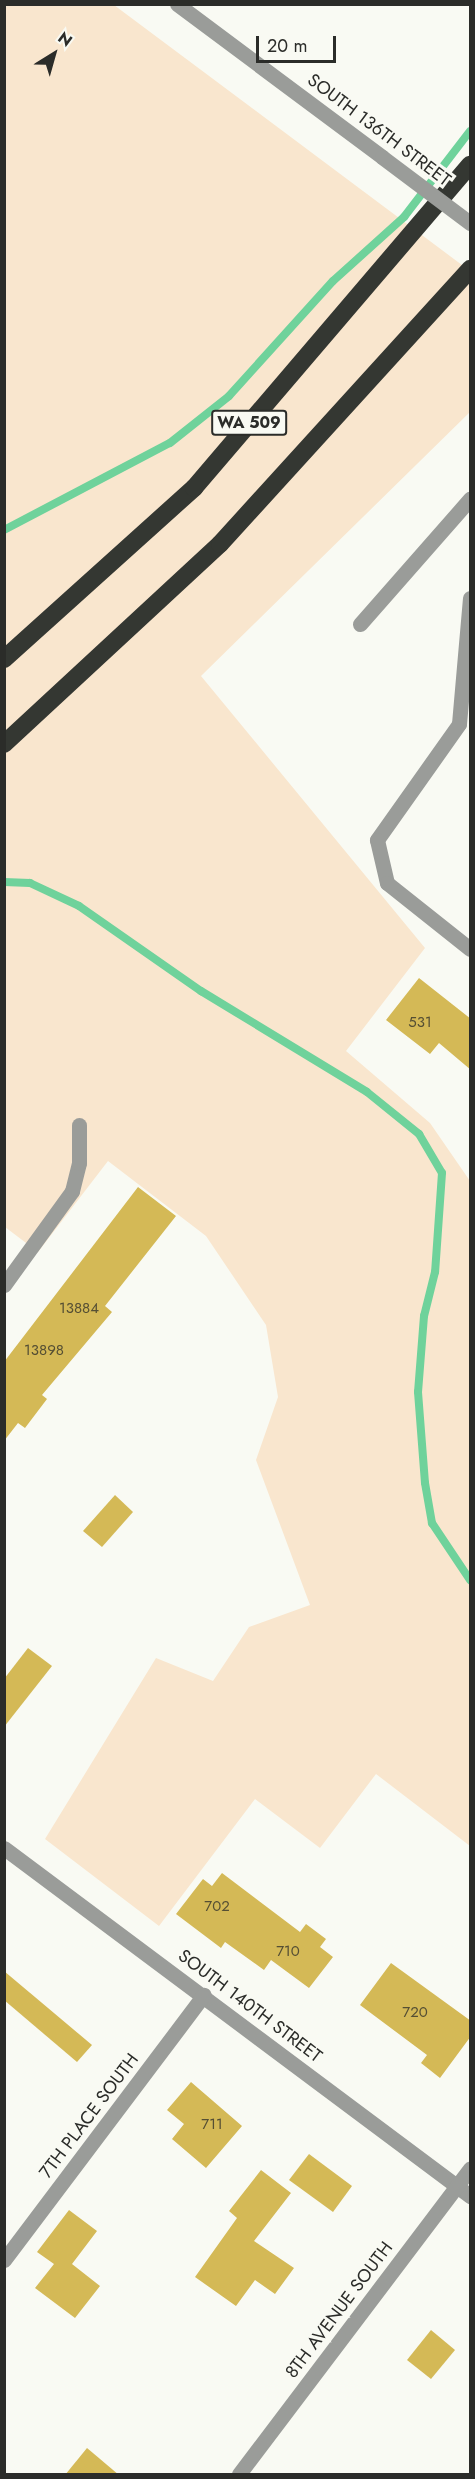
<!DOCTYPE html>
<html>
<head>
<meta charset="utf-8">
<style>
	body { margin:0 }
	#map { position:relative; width:475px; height:2479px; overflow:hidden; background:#f9faf3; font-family:Jost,sans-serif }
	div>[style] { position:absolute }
	.green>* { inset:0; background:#f9e6ce }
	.stream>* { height:8px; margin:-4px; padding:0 4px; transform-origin:4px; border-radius:4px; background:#6fd29b }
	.building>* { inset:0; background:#d4b956 }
	.minor>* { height:15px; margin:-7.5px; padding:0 7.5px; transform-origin:7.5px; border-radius:7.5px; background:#9a9c99 }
	.highway>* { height:18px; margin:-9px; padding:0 9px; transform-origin:9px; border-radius:9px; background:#343732 }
	.minor-bridge>* { height:15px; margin:-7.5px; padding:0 7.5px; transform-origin:7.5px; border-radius:7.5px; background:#9a9c99 }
	span { translate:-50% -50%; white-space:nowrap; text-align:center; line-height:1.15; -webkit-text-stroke:6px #f9faf3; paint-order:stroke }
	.number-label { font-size:15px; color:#554f34 }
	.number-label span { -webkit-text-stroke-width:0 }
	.shield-label span { padding:2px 4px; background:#f9faf3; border:2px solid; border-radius:4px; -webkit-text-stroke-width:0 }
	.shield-label { font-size:16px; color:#2b2c29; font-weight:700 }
	.street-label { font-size:18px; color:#2b2c29 }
	.frame { position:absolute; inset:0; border:6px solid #2b2c29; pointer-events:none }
	.north { position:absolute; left:24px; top:24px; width:60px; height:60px; -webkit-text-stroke:4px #f9faf3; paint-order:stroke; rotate:37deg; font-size:16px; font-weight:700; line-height:24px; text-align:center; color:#2b2c29 }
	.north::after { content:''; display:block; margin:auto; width:21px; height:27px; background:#2b2c29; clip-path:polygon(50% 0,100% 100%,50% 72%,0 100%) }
	.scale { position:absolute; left:256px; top:36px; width:80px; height:27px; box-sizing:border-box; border:3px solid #2b2c29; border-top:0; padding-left:8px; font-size:18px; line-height:21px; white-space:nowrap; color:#2b2c29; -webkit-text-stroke:4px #f9faf3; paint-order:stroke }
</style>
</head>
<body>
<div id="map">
	<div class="green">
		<i style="clip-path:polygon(4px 5px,114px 5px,470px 271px,470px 412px,201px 676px,425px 948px,346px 1051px,430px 1123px,470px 1181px,470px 1846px,376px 1774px,320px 1848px,255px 1799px,159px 1926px,45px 1839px,156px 1658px,213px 1681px,249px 1627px,310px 1605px,256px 1460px,278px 1397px,266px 1325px,206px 1236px,108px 1161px,38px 1252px,5px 1227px)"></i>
	</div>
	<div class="stream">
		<i style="left:4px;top:530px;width:187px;rotate:-27.7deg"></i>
		<i style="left:170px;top:443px;width:75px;rotate:-38.5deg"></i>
		<i style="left:229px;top:396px;width:155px;rotate:-47.9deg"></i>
		<i style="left:333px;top:281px;width:96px;rotate:-42deg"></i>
		<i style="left:404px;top:217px;width:108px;rotate:-52.5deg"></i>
		<i style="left:4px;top:882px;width:26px;rotate:2deg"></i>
		<i style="left:30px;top:883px;width:54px;rotate:25.1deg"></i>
		<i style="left:79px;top:906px;width:149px;rotate:34.9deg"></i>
		<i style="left:201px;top:991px;width:194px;rotate:31.3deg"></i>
		<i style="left:367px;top:1092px;width:67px;rotate:38.9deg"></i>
		<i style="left:419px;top:1134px;width:45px;rotate:59.5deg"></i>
		<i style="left:442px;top:1173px;width:99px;rotate:94deg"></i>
		<i style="left:435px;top:1272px;width:45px;rotate:104deg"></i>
		<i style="left:424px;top:1316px;width:76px;rotate:94.5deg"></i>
		<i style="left:418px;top:1392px;width:91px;rotate:85.6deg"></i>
		<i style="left:425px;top:1483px;width:41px;rotate:80.1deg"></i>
		<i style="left:432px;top:1523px;width:69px;rotate:56.3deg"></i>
	</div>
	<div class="building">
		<i style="clip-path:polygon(419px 978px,471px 1019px,471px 1070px,439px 1043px,430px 1054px,386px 1020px)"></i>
		<i style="clip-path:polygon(138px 1187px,176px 1216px,105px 1306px,112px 1312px,42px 1395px,47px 1399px,25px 1428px,18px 1423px,4px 1441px,4px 1362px)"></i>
		<i style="clip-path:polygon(115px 1495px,133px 1512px,102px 1547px,83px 1531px)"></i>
		<i style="clip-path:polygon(28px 1648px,52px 1666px,4px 1727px,4px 1679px)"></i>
		<i style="clip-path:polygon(222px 1873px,300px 1932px,306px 1924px,326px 1939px,320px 1947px,333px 1957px,309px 1988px,271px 1960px,264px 1970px,225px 1942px,221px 1948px,176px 1914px,203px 1879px,212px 1886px)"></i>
		<i style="clip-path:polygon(391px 1963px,471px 2021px,471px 2036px,440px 2078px,421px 2063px,427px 2055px,360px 2005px)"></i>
		<i style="clip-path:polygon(4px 1971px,92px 2045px,77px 2062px,4px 2000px)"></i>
		<i style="clip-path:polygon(191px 2082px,242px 2126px,206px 2168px,172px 2139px,184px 2124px,167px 2110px)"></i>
		<i style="clip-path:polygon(309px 2154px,352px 2186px,333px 2212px,289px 2180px)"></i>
		<i style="clip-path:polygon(261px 2170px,291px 2193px,254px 2241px,294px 2268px,275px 2294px,255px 2280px,236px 2306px,195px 2277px,237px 2218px,229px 2211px)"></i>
		<i style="clip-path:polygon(69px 2210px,97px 2231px,72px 2264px,100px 2286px,75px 2318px,35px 2288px,54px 2264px,37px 2252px)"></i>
		<i style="clip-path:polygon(431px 2330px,455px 2350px,431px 2379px,407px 2360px)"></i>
		<i style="clip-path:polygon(87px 2448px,119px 2475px,65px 2475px)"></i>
	</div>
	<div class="minor">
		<i style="left:177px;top:4px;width:256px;rotate:36.7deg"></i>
		<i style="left:470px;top:598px;width:126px;rotate:95deg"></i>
		<i style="left:459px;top:724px;width:142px;rotate:125.3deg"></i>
		<i style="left:377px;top:840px;width:44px;rotate:76.9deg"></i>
		<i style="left:387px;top:883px;width:106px;rotate:38.5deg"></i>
		<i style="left:360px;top:624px;width:167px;rotate:-48.7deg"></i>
		<i style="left:4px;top:1285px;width:116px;rotate:-54.1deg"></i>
		<i style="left:72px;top:1191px;width:29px;rotate:-76deg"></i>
		<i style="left:79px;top:1163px;width:38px;rotate:-90deg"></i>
		<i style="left:4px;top:1848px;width:582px;rotate:36.75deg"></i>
		<i style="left:4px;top:2260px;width:332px;rotate:-53deg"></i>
		<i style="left:239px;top:2474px;width:383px;rotate:-52.9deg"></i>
	</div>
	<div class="highway">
		<i style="left:4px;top:659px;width:256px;rotate:-42deg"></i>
		<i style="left:194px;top:488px;width:425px;rotate:-49.5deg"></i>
		<i style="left:4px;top:744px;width:294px;rotate:-42.8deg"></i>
		<i style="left:220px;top:544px;width:372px;rotate:-47.7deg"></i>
	</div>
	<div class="minor-bridge">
		<i style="left:382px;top:157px;width:110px;rotate:36.9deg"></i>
	</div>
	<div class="number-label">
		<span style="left:420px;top:1023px">531</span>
		<span style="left:79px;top:1309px">13884</span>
		<span style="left:44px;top:1351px">13898</span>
		<span style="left:217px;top:1907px">702</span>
		<span style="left:288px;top:1952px">710</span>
		<span style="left:415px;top:2013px">720</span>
		<span style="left:212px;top:2125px">711</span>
	</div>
	<div class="shield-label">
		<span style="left:249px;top:423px">WA 509</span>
	</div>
	<div class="street-label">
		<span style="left:379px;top:130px;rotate:37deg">SOUTH 136TH STREET</span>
		<span style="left:250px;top:2006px;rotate:37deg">SOUTH 140TH STREET</span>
		<span style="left:89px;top:2116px;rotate:-53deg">7TH PLACE SOUTH</span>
		<span style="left:339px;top:2310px;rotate:-53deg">8TH AVENUE SOUTH</span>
	</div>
	<div class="frame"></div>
	<div class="north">N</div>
	<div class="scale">20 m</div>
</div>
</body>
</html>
